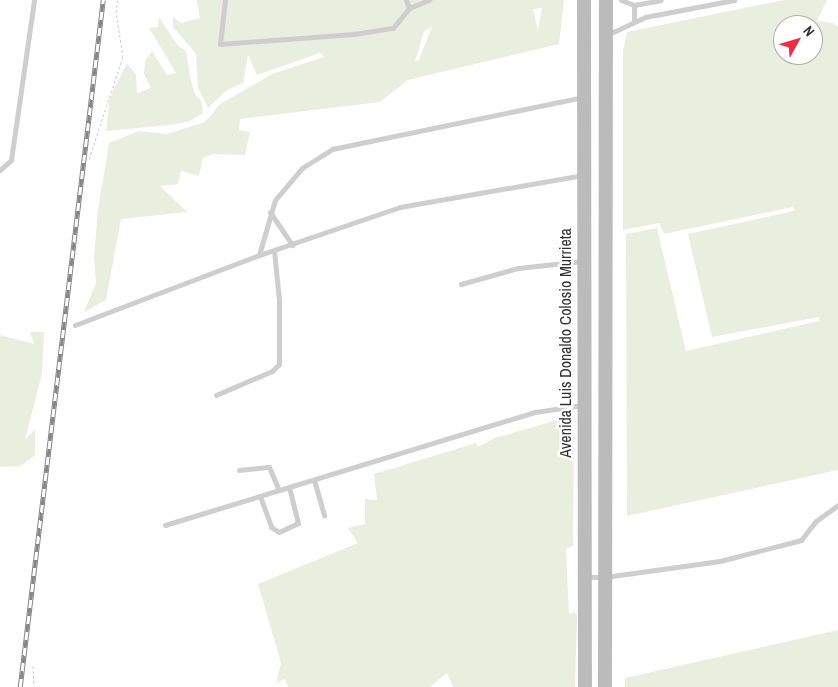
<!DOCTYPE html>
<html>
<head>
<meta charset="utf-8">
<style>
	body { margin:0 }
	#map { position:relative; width:838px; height:687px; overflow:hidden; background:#fff; font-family:"Archivo Narrow",sans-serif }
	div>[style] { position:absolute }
	.green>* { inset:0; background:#e8efdf }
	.path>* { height:1px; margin-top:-0.5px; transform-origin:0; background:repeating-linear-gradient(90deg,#cecece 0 2.5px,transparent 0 5px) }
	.lane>* { height:5px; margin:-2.5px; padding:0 2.5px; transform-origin:2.5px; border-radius:2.5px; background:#cecece }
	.secondary>* { height:14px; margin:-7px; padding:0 7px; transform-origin:7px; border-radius:7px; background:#bbb }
	.rail>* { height:4.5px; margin-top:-2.25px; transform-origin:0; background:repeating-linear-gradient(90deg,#fff 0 8px,#868686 0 16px); box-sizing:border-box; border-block:1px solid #868686 }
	span { translate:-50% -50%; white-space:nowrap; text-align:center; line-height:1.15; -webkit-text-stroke:5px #fff; paint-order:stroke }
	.street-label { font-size:16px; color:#313131 }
	.north { position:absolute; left:773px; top:15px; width:50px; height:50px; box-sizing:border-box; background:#fff; border:1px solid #adadad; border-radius:50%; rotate:51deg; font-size:14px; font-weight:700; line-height:20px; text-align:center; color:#313131 }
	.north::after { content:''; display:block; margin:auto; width:18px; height:22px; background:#f02b46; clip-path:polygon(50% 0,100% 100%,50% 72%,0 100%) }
</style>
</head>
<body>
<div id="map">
	<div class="green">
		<i style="clip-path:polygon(evenodd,197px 0,564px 0,559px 44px,408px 80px,380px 102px,240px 119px,239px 130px,250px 132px,245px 155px,213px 154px,203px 158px,199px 176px,181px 171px,178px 184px,160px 186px,187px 212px,121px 219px,106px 300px,84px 312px,96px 283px,94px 258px,98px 209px,109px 143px,139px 131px,167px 134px,205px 122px,220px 104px,272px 74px,324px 57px,320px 53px,257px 75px,248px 55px,243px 83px,227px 90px,208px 108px,198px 88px,196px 54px,173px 27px,173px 17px,181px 23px,200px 18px,197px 0,542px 8px,538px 30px,533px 9px,542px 8px,197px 0,432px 27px,419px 60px,415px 62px,424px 31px,432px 27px)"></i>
		<i style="clip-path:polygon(evenodd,784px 0,827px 0,817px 21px,833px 23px,838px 27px,838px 470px,627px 516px,626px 234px,657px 228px,686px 351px,819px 321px,819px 317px,712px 337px,688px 234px,794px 211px,793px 207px,664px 234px,659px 223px,623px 230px,623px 51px,627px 32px,784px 0,783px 25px,813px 25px,813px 55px,783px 55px,783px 25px)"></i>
		<i style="clip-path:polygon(159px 17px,178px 46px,186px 51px,191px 81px,195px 94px,201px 100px,203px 113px,190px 121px,170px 125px,106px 131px,110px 97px,127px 63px,136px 75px,137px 93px,151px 88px,144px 74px,145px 61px,152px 51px,167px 75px,176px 73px,149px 28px,158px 27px)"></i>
		<i style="clip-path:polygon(30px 332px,44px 332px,42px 374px,25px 440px,35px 429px,35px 455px,21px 466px,0 467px,0 335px,34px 344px)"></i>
		<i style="clip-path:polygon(561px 419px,574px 426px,573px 546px,566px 549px,569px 614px,574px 612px,577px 615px,575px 687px,453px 687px,447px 673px,430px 687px,288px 687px,285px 679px,276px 683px,281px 663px,258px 584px,358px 543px,348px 528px,365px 524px,365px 499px,377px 500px,374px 474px,476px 443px,478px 447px,495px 438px)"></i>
		<i style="clip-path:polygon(838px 630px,838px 687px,625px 687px,625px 678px)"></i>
	</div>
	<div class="path">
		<i style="left:89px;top:159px;width:108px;rotate:-71.6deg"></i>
		<i style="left:123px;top:57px;width:46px;rotate:-98.8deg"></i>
		<i style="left:116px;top:12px;width:12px;rotate:-81deg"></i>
		<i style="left:33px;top:666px;width:21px;rotate:87deg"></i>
	</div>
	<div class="lane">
		<i style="left:225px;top:0;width:44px;rotate:96.5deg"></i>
		<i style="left:220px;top:44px;width:134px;rotate:-4.3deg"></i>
		<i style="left:354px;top:34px;width:39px;rotate:-9deg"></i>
		<i style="left:393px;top:28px;width:26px;rotate:-51deg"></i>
		<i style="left:409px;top:8px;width:22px;rotate:-22deg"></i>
		<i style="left:406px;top:0;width:9px;rotate:69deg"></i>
		<i style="left:621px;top:0;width:14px;rotate:21deg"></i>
		<i style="left:634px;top:5px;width:27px;rotate:-10deg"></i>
		<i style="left:634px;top:20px;width:15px;rotate:-90deg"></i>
		<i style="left:609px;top:34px;width:40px;rotate:-25deg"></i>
		<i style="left:645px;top:17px;width:91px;rotate:-10.8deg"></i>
		<i style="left:0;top:170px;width:15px;rotate:-42deg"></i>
		<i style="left:11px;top:160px;width:162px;rotate:-81.8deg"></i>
		<i style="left:583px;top:175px;width:186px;rotate:170.1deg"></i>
		<i style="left:400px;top:207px;width:149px;rotate:161.2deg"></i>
		<i style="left:259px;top:255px;width:57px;rotate:-73.8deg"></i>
		<i style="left:275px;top:200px;width:42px;rotate:-49.8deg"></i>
		<i style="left:302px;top:168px;width:36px;rotate:-32deg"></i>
		<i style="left:332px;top:149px;width:256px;rotate:-11.7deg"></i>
		<i style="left:270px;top:212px;width:40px;rotate:56deg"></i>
		<i style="left:461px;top:284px;width:59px;rotate:-15.7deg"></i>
		<i style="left:518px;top:268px;width:65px;rotate:-6.1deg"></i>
		<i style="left:75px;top:325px;width:197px;rotate:-20.8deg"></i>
		<i style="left:216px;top:395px;width:61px;rotate:-23.2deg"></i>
		<i style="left:272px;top:371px;width:10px;rotate:-45deg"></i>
		<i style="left:279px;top:364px;width:64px;rotate:-90deg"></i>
		<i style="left:279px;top:300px;width:49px;rotate:-95.8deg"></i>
		<i style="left:239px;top:470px;width:30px;rotate:-6deg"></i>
		<i style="left:269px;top:467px;width:25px;rotate:67deg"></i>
		<i style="left:314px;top:480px;width:37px;rotate:74deg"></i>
		<i style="left:260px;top:496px;width:33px;rotate:70deg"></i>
		<i style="left:271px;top:527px;width:9px;rotate:32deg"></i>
		<i style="left:279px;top:532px;width:21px;rotate:-25deg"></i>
		<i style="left:298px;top:523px;width:37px;rotate:-104deg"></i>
		<i style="left:165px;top:525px;width:387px;rotate:-17deg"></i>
		<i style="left:535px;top:412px;width:48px;rotate:-8.5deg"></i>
		<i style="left:585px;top:577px;width:20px"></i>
		<i style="left:605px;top:577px;width:116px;rotate:-7.9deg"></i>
		<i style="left:720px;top:561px;width:84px;rotate:-14.5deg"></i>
		<i style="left:801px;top:540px;width:24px;rotate:-52deg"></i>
		<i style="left:816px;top:521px;width:27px;rotate:-36deg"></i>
	</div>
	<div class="secondary">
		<i style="left:584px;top:0;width:687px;rotate:89.92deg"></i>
		<i style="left:605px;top:687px;width:687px;rotate:-89.92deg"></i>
	</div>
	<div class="rail">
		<i style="left:20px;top:687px;width:692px;rotate:-83.11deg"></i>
	</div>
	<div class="street-label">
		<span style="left:565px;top:343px;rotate:-90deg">Avenida Luis Donaldo Colosio Murrieta</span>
	</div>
	<div class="north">N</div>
</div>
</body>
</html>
